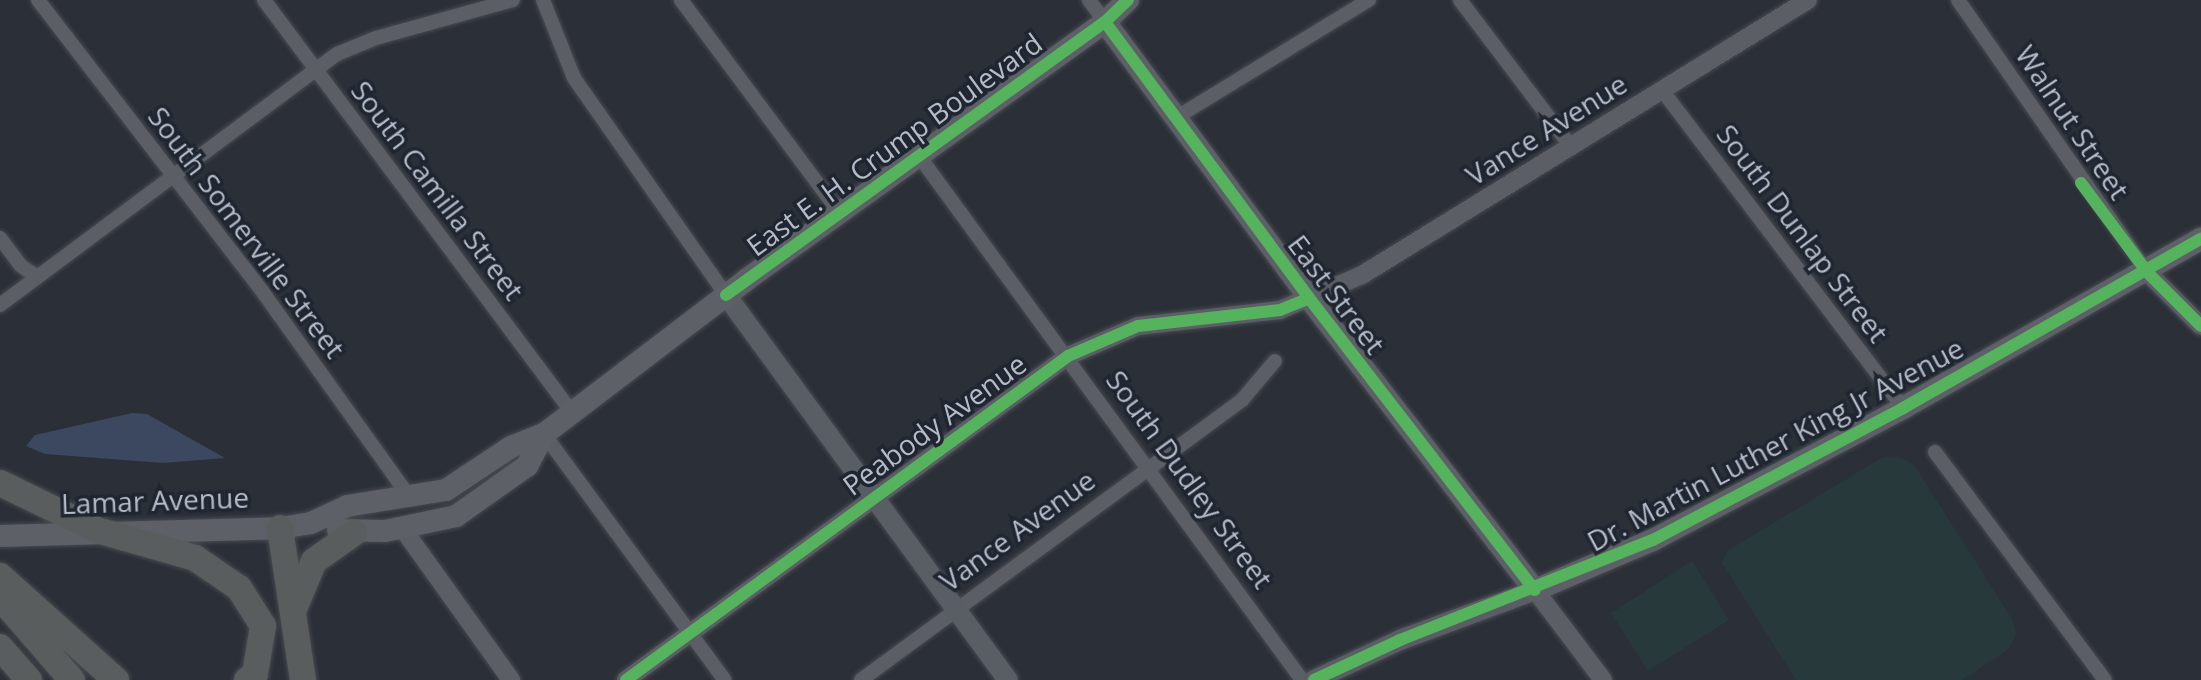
<!DOCTYPE html>
<html>
<head>
<meta charset="utf-8">
<style>
	body { margin:0 }
	#map { position:relative; width:2201px; height:680px; overflow:hidden; background:#2b2f37; font-family:"Open Sans",sans-serif }
	div>[style] { position:absolute }
	.green>* { inset:0; background:#28393c }
	.water>* { inset:0; background:#3b485f }
	.roads { filter:drop-shadow(0 0 2px #474a50) drop-shadow(0 0 2px #474a50) }
	.minor>* { height:14px; margin:-7px; padding:0 7px; transform-origin:7px; border-radius:7px; background:#5b5e65 }
	.tertiary>* { height:18px; margin:-9px; padding:0 9px; transform-origin:9px; border-radius:9px; background:#5b5e65 }
	.secondary>* { height:20px; margin:-10px; padding:0 10px; transform-origin:10px; border-radius:10px; background:#595d64 }
	.primary>* { height:22px; margin:-11px; padding:0 11px; transform-origin:11px; border-radius:11px; background:#5d6167 }
	.motorway>* { height:26px; margin:-13px; padding:0 13px; transform-origin:13px; border-radius:13px; background:#5a5d5e }
	.cycleway>* { height:12px; margin:-6px; padding:0 6px; transform-origin:6px; border-radius:6px; background:#56b35d }
	span { translate:-50% -50%; white-space:nowrap; text-align:center; line-height:1.15; -webkit-text-stroke:7px #1f2631; paint-order:stroke }
	.street-label { font-size:28px; color:#b6bcc7 }
</style>
</head>
<body>
<div id="map">
	<div class="green">
		<i style="clip-path:polygon(1897px 456px,1914px 465px,2012px 619px,2016px 634px,2009px 649px,1962px 680px,1796px 680px,1722px 563px,1727px 551px,1883px 457px)"></i>
		<i style="clip-path:polygon(1692px 561px,1729px 620px,1648px 671px,1611px 613px)"></i>
	</div>
	<div class="water">
		<i style="clip-path:polygon(132px 413px,147px 414px,225px 458px,163px 463px,45px 454px,26px 446px,35px 435px)"></i>
	</div>
	<div class="roads">
		<div class="minor">
			<i style="left:38px;top:0;width:367px;rotate:52.4deg"></i>
			<i style="left:262px;top:291px;width:256px;rotate:54.4deg"></i>
			<i style="left:264px;top:0;width:513px;rotate:53.24deg"></i>
			<i style="left:543px;top:0;width:84px;rotate:68.3deg"></i>
			<i style="left:574px;top:78px;width:265px;rotate:55deg"></i>
			<i style="left:681px;top:0;width:264px;rotate:53.3deg"></i>
			<i style="left:1089px;top:0;width:27px;rotate:54deg"></i>
			<i style="left:1460px;top:0;width:184px;rotate:52.9deg"></i>
			<i style="left:1958px;top:0;width:331px;rotate:55.2deg"></i>
			<i style="left:1662px;top:90px;width:399px;rotate:52.8deg"></i>
			<i style="left:1177px;top:117px;width:225px;rotate:-31.4deg"></i>
			<i style="left:919px;top:156px;width:649px;rotate:53.84deg"></i>
			<i style="left:0;top:238px;width:35px;rotate:53deg"></i>
			<i style="left:21px;top:266px;width:17px;rotate:33deg"></i>
			<i style="left:0;top:305px;width:420px;rotate:-36.7deg"></i>
			<i style="left:337px;top:54px;width:42px;rotate:-22.3deg"></i>
			<i style="left:376px;top:38px;width:142px;rotate:-15.5deg"></i>
			<i style="left:544px;top:434px;width:305px;rotate:53.7deg"></i>
			<i style="left:1935px;top:452px;width:284px;rotate:53.3deg"></i>
			<i style="left:861px;top:680px;width:473px;rotate:-36.3deg"></i>
			<i style="left:1242px;top:400px;width:51px;rotate:-49.8deg"></i>
		</div>
		<div class="tertiary">
			<i style="left:2147px;top:272px;width:76px;rotate:45deg"></i>
			<i style="left:403px;top:529px;width:186px;rotate:54.4deg"></i>
			<i style="left:1535px;top:590px;width:113px;rotate:52.9deg"></i>
			<i style="left:626px;top:680px;width:548px;rotate:-36.24deg"></i>
			<i style="left:1068px;top:356px;width:76px;rotate:-23.2deg"></i>
			<i style="left:1138px;top:326px;width:143px;rotate:-6.4deg"></i>
			<i style="left:1280px;top:310px;width:89px;rotate:-23.1deg"></i>
			<i style="left:1362px;top:275px;width:524px;rotate:-31.66deg"></i>
		</div>
		<div class="secondary">
			<i style="left:726px;top:295px;width:477px;rotate:53.8deg"></i>
			<i style="left:1314px;top:680px;width:95px;rotate:-24.9deg"></i>
			<i style="left:1400px;top:640px;width:144px;rotate:-20.3deg"></i>
		</div>
		<div class="primary">
			<i style="left:1105px;top:22px;width:343px;rotate:53.5deg"></i>
			<i style="left:1309px;top:298px;width:369px;rotate:52.3deg"></i>
			<i style="left:1535px;top:590px;width:128px;rotate:-23deg"></i>
			<i style="left:1653px;top:540px;width:283px;rotate:-27.8deg"></i>
			<i style="left:1903px;top:408px;width:343px;rotate:-29.6deg"></i>
			<i style="left:338px;top:530px;width:47px;rotate:1.2deg"></i>
			<i style="left:385px;top:531px;width:73px;rotate:-11.9deg"></i>
			<i style="left:456px;top:516px;width:87px;rotate:-35.2deg"></i>
			<i style="left:527px;top:466px;width:36px;rotate:-62deg"></i>
			<i style="left:0;top:536px;width:280px;rotate:-1.6deg"></i>
			<i style="left:280px;top:528px;width:31px;rotate:-9deg"></i>
			<i style="left:311px;top:523px;width:40px;rotate:-25deg"></i>
			<i style="left:347px;top:506px;width:100px;rotate:-9.2deg"></i>
			<i style="left:446px;top:490px;width:78px;rotate:-33.5deg"></i>
			<i style="left:511px;top:447px;width:35px;rotate:-22deg"></i>
			<i style="left:544px;top:434px;width:254px;rotate:-37.3deg"></i>
			<i style="left:746px;top:280px;width:442px;rotate:-35.7deg"></i>
			<i style="left:1105px;top:22px;width:32px;rotate:-44deg"></i>
		</div>
		<div class="motorway">
			<i style="left:0;top:483px;width:108px;rotate:25.9deg"></i>
			<i style="left:97px;top:530px;width:102px;rotate:15.9deg"></i>
			<i style="left:195px;top:558px;width:53px;rotate:34.3deg"></i>
			<i style="left:239px;top:588px;width:45px;rotate:57.7deg"></i>
			<i style="left:263px;top:626px;width:49px;rotate:99.5deg"></i>
			<i style="left:255px;top:674px;width:10px;rotate:143deg"></i>
			<i style="left:280px;top:528px;width:154px;rotate:81.4deg"></i>
			<i style="left:0;top:576px;width:156px;rotate:41.9deg"></i>
			<i style="left:0;top:597px;width:110px;rotate:49.1deg"></i>
			<i style="left:294px;top:609px;width:52px;rotate:-67.4deg"></i>
			<i style="left:314px;top:561px;width:49px;rotate:-35deg"></i>
			<i style="left:0;top:647px;width:44px;rotate:48.7deg"></i>
		</div>
	</div>
	<div class="cycleway">
		<i style="left:1105px;top:22px;width:343px;rotate:53.5deg"></i>
		<i style="left:1309px;top:298px;width:369px;rotate:52.3deg"></i>
		<i style="left:2081px;top:183px;width:111px;rotate:53.4deg"></i>
		<i style="left:2147px;top:272px;width:76px;rotate:45deg"></i>
		<i style="left:726px;top:295px;width:467px;rotate:-35.8deg"></i>
		<i style="left:1105px;top:22px;width:32px;rotate:-44deg"></i>
		<i style="left:626px;top:680px;width:548px;rotate:-36.24deg"></i>
		<i style="left:1068px;top:356px;width:76px;rotate:-23.2deg"></i>
		<i style="left:1138px;top:326px;width:143px;rotate:-6.4deg"></i>
		<i style="left:1280px;top:310px;width:31px;rotate:-22deg"></i>
		<i style="left:1314px;top:680px;width:95px;rotate:-24.9deg"></i>
		<i style="left:1400px;top:640px;width:272px;rotate:-21.6deg"></i>
		<i style="left:1653px;top:540px;width:283px;rotate:-27.8deg"></i>
		<i style="left:1903px;top:408px;width:343px;rotate:-29.6deg"></i>
	</div>
	<div class="street-label">
		<span style="left:2073px;top:122px;rotate:56deg">Walnut Street</span>
		<span style="left:1546px;top:129px;rotate:-32deg">Vance Avenue</span>
		<span style="left:894px;top:144px;rotate:-36deg">East E. H. Crump Boulevard</span>
		<span style="left:438px;top:190px;rotate:53deg">South Camilla Street</span>
		<span style="left:247px;top:232px;rotate:53deg">South Somerville Street</span>
		<span style="left:1803px;top:233px;rotate:53deg">South Dunlap Street</span>
		<span style="left:1337px;top:294px;rotate:53deg">East Street</span>
		<span style="left:934px;top:424px;rotate:-36deg">Peabody Avenue</span>
		<span style="left:1775px;top:444px;rotate:-28deg">Dr. Martin Luther King Jr Avenue</span>
		<span style="left:1190px;top:479px;rotate:54deg">South Dudley Street</span>
		<span style="left:155px;top:500px;rotate:-2deg">Lamar Avenue</span>
		<span style="left:1017px;top:530px;rotate:-36deg">Vance Avenue</span>
	</div>
</div>
</body>
</html>
